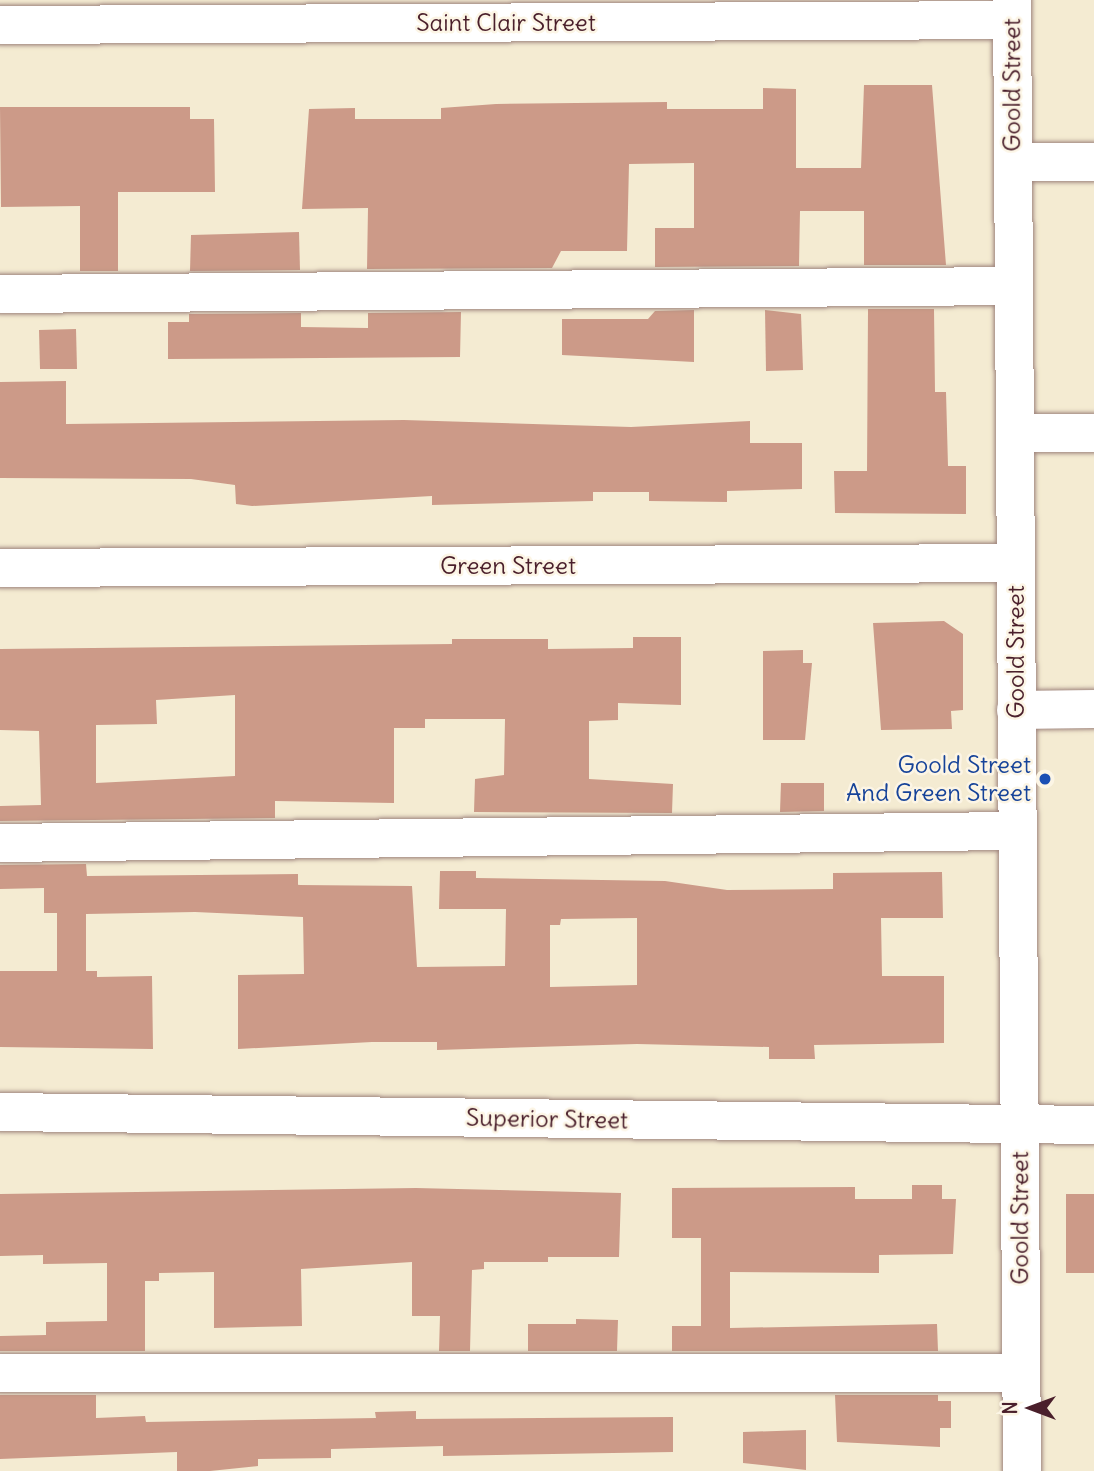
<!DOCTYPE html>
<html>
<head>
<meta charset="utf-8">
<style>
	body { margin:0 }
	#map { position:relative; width:1094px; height:1471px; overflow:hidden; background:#f4ebd2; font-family:Delius,sans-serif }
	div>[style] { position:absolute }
	.building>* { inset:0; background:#cc9a88 }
	.roads { filter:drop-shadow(0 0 2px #9f857e) drop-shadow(0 0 2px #9f857e) }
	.minor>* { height:38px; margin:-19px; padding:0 19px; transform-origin:19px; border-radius:19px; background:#fff }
	.dots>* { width:19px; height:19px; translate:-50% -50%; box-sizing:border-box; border:4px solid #fcf5e5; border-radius:50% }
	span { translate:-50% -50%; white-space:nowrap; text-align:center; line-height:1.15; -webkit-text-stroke:5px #fcf5e5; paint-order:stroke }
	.street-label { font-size:24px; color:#4a1f2b }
	.transit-label { font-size:24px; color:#164399 }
	.right { translate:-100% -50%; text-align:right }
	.north { position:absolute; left:996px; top:1373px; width:70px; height:70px; -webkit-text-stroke:5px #fcf5e5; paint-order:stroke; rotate:270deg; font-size:19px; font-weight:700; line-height:28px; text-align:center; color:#4a1f2b }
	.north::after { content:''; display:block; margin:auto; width:24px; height:32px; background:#4a1f2b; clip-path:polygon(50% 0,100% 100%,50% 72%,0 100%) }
</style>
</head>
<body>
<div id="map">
	<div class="building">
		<i style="clip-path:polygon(864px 85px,932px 85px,946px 265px,864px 265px,864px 211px,800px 211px,799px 266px,655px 267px,655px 228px,694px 228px,694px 163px,629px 164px,627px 251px,561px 251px,552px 268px,367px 269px,368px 208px,302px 209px,309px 109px,355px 108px,355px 119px,441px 119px,441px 108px,496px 104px,667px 102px,667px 109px,763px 109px,763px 88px,796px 89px,796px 168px,861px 168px)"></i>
		<i style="clip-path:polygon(0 107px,190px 107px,190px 119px,214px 119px,215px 192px,118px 192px,118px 271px,80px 271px,80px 206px,1px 207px)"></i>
		<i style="clip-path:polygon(299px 232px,300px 270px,190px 271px,191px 235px)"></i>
		<i style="clip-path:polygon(868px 309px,934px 309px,935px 392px,946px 392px,948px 466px,966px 466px,966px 514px,835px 513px,834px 471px,867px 471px)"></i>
		<i style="clip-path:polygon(694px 310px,694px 362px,562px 355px,562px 319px,648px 319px,655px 311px)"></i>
		<i style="clip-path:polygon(765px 310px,801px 314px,803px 370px,766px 371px)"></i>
		<i style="clip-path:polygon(461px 312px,460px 357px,168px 359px,168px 322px,189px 322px,189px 314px,301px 313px,301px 327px,368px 328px,368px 313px)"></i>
		<i style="clip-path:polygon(76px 329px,77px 369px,40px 369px,39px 330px)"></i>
		<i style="clip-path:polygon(66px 381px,66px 424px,404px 420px,631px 427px,750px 421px,750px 443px,802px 443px,802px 489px,727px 491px,727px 502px,649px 501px,649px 492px,593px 492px,593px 501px,432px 505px,432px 496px,252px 506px,236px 504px,235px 485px,191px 479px,0 478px,0 382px)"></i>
		<i style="clip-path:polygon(944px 621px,963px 634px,963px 710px,951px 711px,952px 729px,881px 730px,873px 623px)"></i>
		<i style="clip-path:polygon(evenodd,633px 637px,681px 637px,681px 705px,618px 703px,618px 720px,589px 721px,589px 779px,673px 784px,672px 813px,474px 812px,475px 779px,504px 775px,505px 719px,425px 719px,425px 728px,394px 728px,394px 803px,275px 801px,275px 818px,0 821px,0 806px,41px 805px,39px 731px,0 730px,0 649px,452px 644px,452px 639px,548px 639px,548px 649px,633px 648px,633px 637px,235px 695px,235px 776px,96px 783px,96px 725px,157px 724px,156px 700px,235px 695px)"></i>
		<i style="clip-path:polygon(803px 650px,803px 663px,812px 663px,805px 740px,763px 740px,763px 651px)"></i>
		<i style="clip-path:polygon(781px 783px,824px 783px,824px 811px,780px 812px)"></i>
		<i style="clip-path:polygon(evenodd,86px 864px,87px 876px,298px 874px,298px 885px,412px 886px,417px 967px,505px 966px,506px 909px,439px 909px,440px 871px,476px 871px,476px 878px,665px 881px,727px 890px,833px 889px,833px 873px,942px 872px,943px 918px,881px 918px,882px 976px,944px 976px,944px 1043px,814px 1045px,815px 1059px,769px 1059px,769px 1047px,637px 1044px,437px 1050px,437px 1042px,372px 1042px,238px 1049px,238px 975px,304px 974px,303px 917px,195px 912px,86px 914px,86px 971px,97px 971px,97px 977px,152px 976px,153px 1049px,0 1047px,0 971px,57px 971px,57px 913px,44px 913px,44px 888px,0 889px,0 865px,86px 864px,637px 918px,637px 985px,550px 987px,550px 925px,560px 925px,561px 919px,637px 918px)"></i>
		<i style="clip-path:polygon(912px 1185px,942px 1185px,942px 1199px,956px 1199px,953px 1254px,879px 1255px,879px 1273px,730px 1272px,730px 1328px,937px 1324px,938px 1351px,672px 1351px,672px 1326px,701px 1326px,701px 1238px,672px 1238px,672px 1188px,855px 1187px,855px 1199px,912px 1199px)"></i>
		<i style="clip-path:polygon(416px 1188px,621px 1193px,619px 1257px,548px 1257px,548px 1262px,484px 1262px,484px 1269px,472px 1270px,470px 1351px,439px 1351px,440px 1316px,412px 1316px,412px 1262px,301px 1269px,302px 1326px,214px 1328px,214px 1272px,159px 1273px,159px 1281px,145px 1281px,145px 1351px,0 1351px,0 1336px,46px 1335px,46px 1322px,107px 1321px,107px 1263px,43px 1264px,43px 1255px,0 1256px,0 1194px)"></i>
		<i style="clip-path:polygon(1066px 1194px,1094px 1194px,1094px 1273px,1066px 1273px)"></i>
		<i style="clip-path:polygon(576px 1319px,618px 1320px,617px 1351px,528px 1351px,528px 1324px,576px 1324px)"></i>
		<i style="clip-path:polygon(0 1395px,96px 1395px,96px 1418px,145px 1416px,146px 1422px,376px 1418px,375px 1412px,416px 1411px,416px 1419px,673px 1417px,673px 1452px,443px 1456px,443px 1446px,331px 1449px,331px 1458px,258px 1459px,258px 1466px,210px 1471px,177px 1471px,177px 1452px,0 1459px)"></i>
		<i style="clip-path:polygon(835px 1395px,938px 1395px,938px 1401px,951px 1401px,951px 1428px,940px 1428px,940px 1447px,837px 1442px)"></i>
		<i style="clip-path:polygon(806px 1430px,806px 1470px,743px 1463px,743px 1432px)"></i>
	</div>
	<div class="roads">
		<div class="minor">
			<i style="left:1012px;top:0;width:1471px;rotate:89.61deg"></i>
			<i style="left:0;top:25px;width:1012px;rotate:-0.28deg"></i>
			<i style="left:1013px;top:162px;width:81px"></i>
			<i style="left:0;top:294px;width:1013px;rotate:-0.45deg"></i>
			<i style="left:1015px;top:433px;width:79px"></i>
			<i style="left:0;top:568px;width:1016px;rotate:-0.28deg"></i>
			<i style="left:1016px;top:710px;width:78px;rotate:-0.7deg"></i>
			<i style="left:0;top:843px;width:1017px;rotate:-0.68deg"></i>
			<i style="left:0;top:1112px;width:1094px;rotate:0.68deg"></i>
			<i style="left:0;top:1373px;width:1021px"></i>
		</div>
	</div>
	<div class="dots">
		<i style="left:1045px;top:779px;background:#1a4fb4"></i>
	</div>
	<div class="street-label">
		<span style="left:506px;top:23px">Saint Clair Street</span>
		<span style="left:1012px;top:85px;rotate:-90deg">Goold Street</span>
		<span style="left:508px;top:566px">Green Street</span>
		<span style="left:1016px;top:652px;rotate:-90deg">Goold Street</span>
		<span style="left:547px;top:1119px;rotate:1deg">Superior Street</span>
		<span style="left:1020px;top:1218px;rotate:-90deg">Goold Street</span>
	</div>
	<div class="transit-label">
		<span class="right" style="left:1031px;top:779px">Goold Street<br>And Green Street</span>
	</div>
	<div class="north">N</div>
</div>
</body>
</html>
